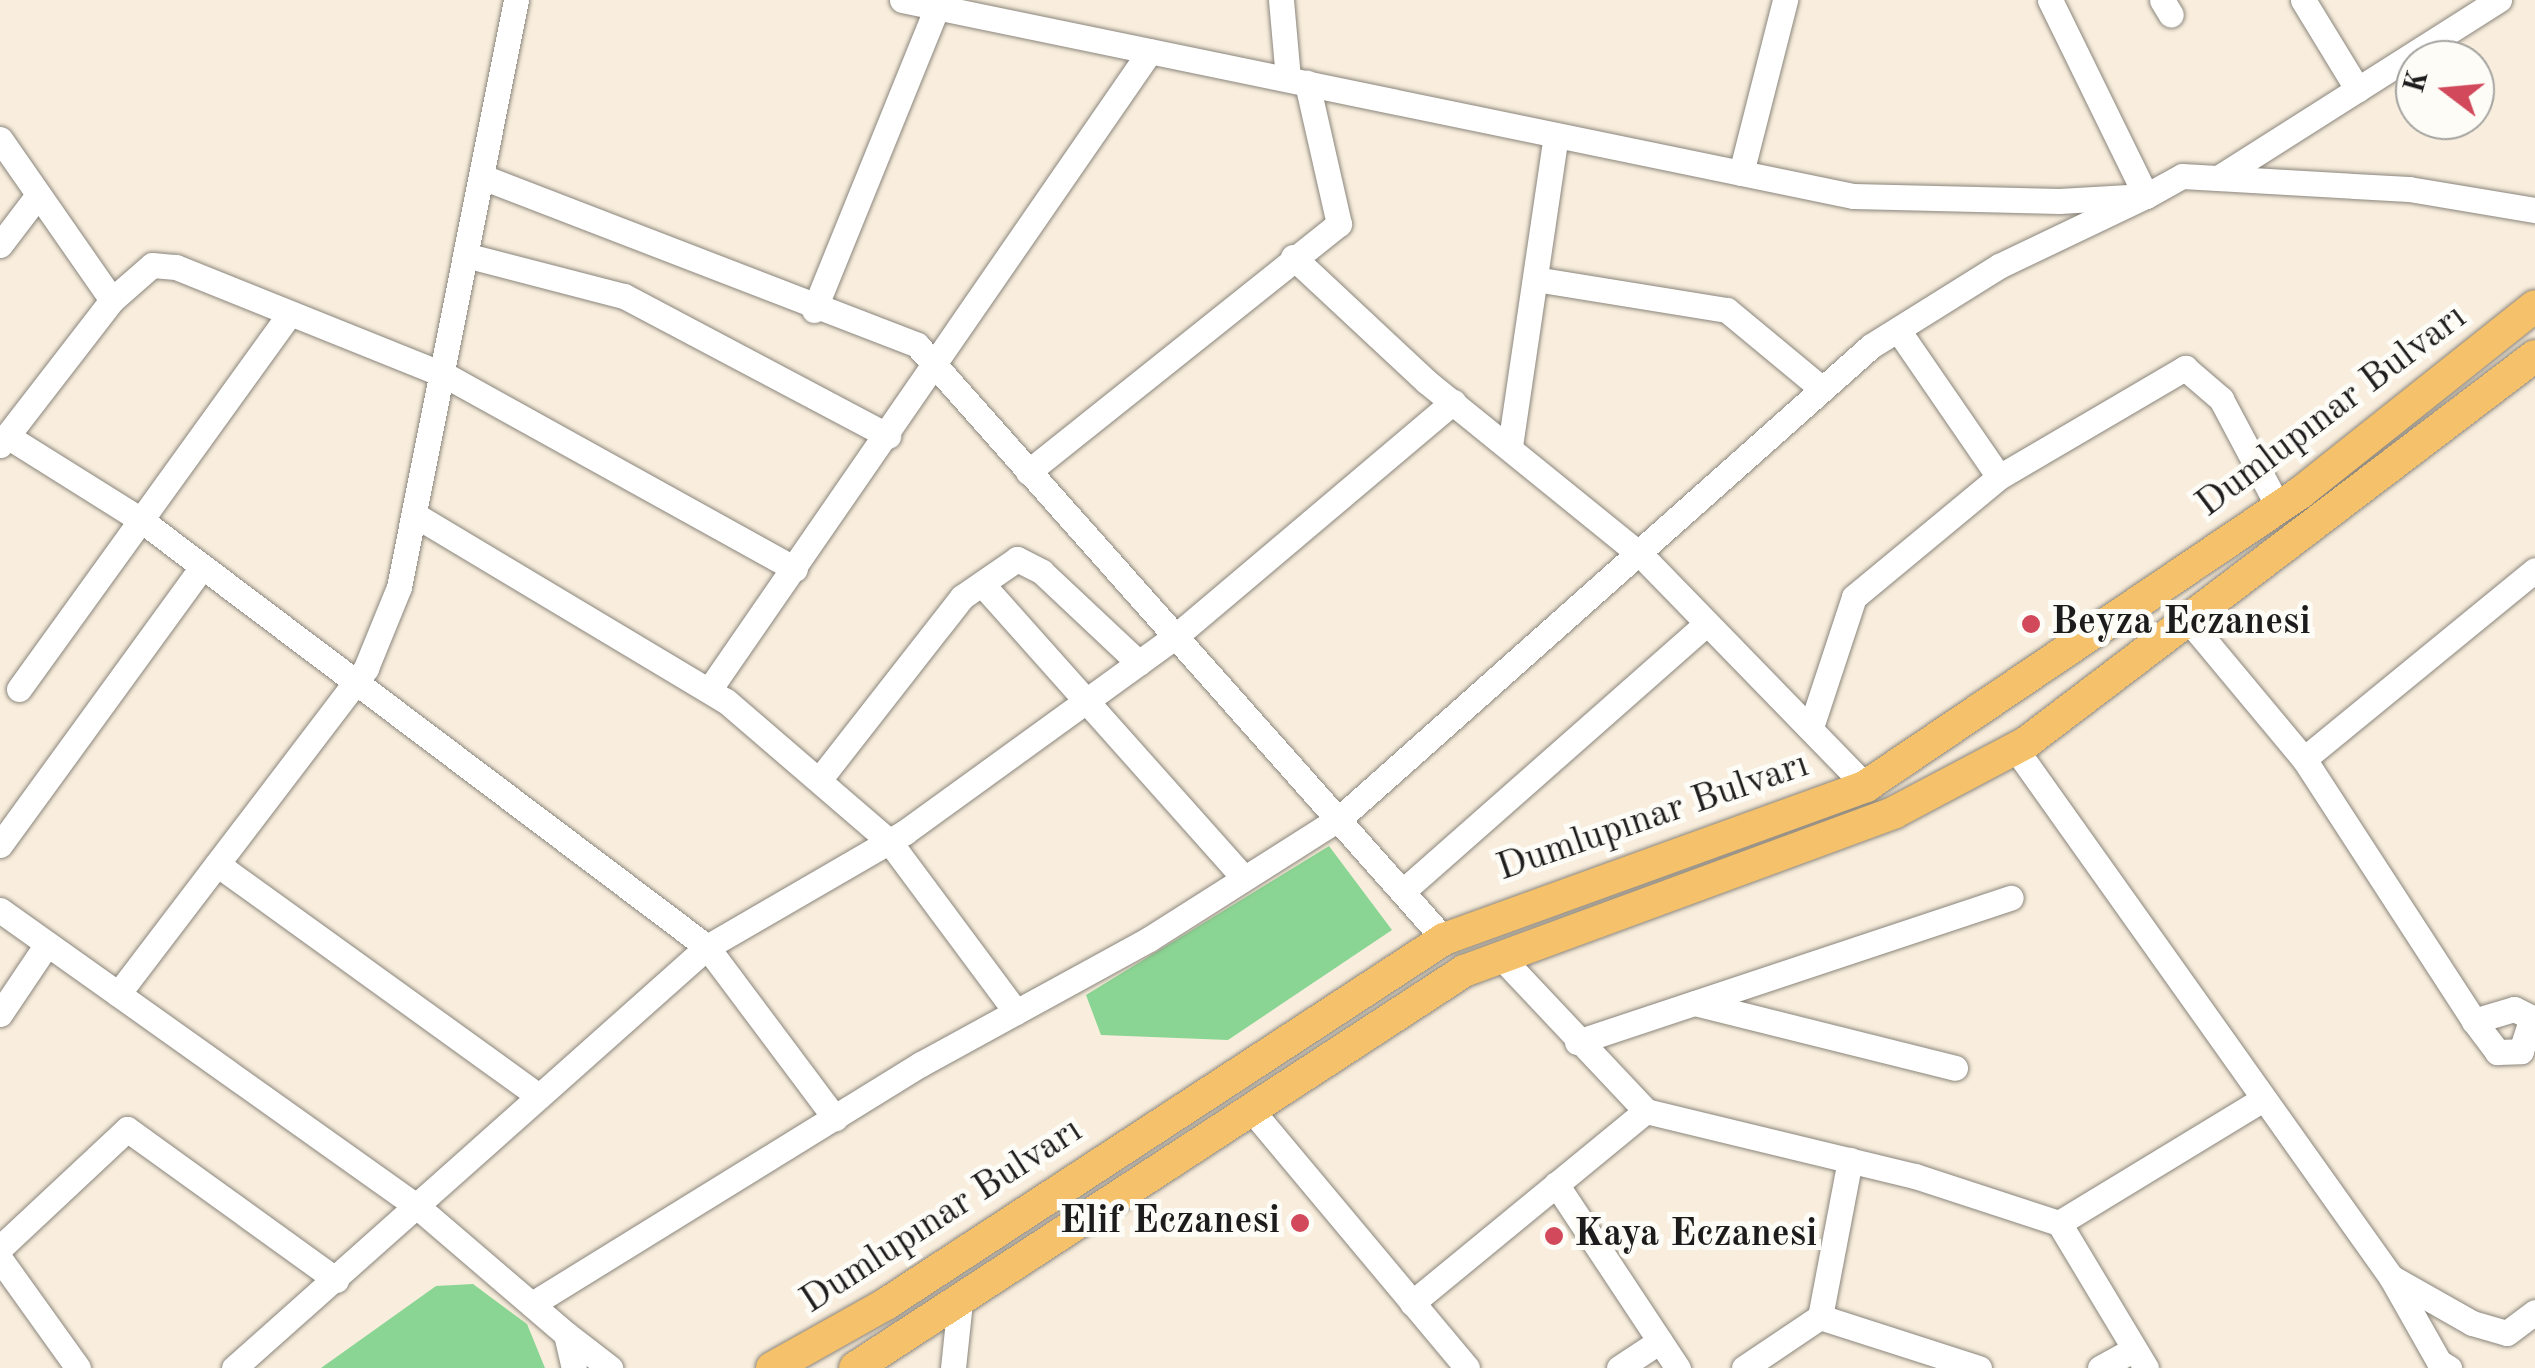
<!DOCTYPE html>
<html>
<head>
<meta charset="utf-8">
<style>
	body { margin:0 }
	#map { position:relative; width:2535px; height:1368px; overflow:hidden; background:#f9eedd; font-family:"Old Standard TT",serif }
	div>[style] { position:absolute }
	.green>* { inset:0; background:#8ad593 }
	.roads { filter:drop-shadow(0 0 2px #8a857c) drop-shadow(0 0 2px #8a857c) }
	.minor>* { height:25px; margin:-12.5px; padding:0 12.5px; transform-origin:12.5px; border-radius:12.5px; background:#fff }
	.major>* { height:32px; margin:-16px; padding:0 16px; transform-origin:16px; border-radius:16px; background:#f5c16b }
	.dots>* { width:28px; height:28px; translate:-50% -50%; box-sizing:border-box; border:5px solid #fdfcf7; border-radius:50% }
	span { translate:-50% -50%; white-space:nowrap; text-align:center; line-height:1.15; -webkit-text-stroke:10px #fdfcf7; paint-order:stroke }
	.street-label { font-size:38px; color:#1c1c1c }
	.poi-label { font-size:38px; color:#1c1c1c; font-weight:700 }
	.left { translate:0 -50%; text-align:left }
	.right { translate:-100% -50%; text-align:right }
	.north { position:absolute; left:2395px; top:40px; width:100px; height:100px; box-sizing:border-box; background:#fdfcf7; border:2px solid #a3a29f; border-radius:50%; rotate:286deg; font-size:28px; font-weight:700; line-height:40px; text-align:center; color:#1c1c1c }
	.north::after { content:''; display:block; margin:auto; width:35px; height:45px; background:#d1495b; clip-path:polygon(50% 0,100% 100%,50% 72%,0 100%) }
</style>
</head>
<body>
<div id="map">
	<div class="green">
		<i style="clip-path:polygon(1329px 846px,1392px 930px,1228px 1040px,1101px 1035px,1086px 995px)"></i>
		<i style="clip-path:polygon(473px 1284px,527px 1324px,545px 1368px,321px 1368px,436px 1286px)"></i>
	</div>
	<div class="roads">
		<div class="minor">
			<i style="left:902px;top:0;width:971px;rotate:11.65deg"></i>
			<i style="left:1853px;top:196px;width:206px;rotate:1.4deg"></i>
			<i style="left:2059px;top:201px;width:87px;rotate:-3.3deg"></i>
			<i style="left:2146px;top:196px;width:41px;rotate:-29.1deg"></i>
			<i style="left:2182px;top:176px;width:227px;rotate:3.3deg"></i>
			<i style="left:2409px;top:189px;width:128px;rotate:9.5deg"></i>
			<i style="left:1281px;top:0;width:79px;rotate:84.9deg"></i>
			<i style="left:2162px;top:0;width:17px;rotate:59deg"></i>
			<i style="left:2303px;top:0;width:105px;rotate:58.6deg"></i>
			<i style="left:0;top:139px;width:196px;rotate:55.2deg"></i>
			<i style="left:1741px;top:173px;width:179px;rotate:-75.7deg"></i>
			<i style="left:485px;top:178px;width:463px;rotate:21.1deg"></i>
			<i style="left:917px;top:345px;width:794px;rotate:48.42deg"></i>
			<i style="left:2218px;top:178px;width:333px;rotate:-32.4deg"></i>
			<i style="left:0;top:245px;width:63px;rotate:-52.8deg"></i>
			<i style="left:469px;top:256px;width:160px;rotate:14.5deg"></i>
			<i style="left:624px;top:296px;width:299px;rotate:27.9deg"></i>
			<i style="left:1293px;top:257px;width:183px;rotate:43deg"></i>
			<i style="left:1427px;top:382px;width:275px;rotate:39deg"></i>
			<i style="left:1641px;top:555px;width:322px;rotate:45.8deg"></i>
			<i style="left:1535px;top:279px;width:194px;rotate:9.2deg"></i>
			<i style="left:1727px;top:310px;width:122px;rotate:39.7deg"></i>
			<i style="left:814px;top:310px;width:327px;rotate:-67.9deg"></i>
			<i style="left:1898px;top:330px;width:178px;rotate:55.5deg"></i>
			<i style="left:7px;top:436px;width:158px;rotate:32.1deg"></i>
			<i style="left:141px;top:520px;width:709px;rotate:37.03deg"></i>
			<i style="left:707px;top:947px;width:214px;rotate:53.2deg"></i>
			<i style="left:0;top:445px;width:183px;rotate:-52.3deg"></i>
			<i style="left:112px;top:300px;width:53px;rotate:-41.2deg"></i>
			<i style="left:152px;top:265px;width:24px;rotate:5deg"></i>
			<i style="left:176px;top:267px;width:290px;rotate:21.9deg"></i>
			<i style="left:445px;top:375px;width:400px;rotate:29deg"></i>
			<i style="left:1510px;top:446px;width:314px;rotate:-81.6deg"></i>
			<i style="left:1028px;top:472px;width:398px;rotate:-38.6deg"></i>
			<i style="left:1339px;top:224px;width:145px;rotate:-102.8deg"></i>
			<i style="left:415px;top:515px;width:362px;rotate:30.9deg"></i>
			<i style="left:726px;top:701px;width:215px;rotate:40.7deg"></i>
			<i style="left:889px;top:841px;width:213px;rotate:53.4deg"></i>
			<i style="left:982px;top:584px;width:390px;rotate:48.3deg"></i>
			<i style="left:2189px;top:621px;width:180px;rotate:50.2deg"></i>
			<i style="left:2304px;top:759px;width:312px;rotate:57deg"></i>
			<i style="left:2474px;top:1021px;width:39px;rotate:53deg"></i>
			<i style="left:2497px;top:1052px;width:24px;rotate:-2deg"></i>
			<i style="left:2521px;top:1051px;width:35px;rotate:-72deg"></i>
			<i style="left:2532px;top:1018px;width:20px;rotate:-153deg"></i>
			<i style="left:2514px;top:1009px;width:42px;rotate:163.3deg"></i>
			<i style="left:19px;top:689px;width:463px;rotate:-54.2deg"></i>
			<i style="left:709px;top:690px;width:776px;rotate:-55.39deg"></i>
			<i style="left:1811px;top:727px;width:137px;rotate:-71.7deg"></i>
			<i style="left:1854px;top:597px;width:188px;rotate:-39.6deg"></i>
			<i style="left:1999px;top:477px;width:216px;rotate:-30.4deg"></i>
			<i style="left:2185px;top:368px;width:48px;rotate:40.7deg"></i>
			<i style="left:2221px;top:399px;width:123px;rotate:62deg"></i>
			<i style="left:2015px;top:748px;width:649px;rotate:54.6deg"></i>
			<i style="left:2391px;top:1277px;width:93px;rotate:29.6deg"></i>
			<i style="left:2472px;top:1323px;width:36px;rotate:16deg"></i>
			<i style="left:2507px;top:1333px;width:35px;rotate:-37deg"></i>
			<i style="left:2304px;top:759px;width:298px;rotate:-39.3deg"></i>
			<i style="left:819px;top:780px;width:232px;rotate:-52deg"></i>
			<i style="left:962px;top:597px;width:67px;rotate:-34.6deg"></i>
			<i style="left:1017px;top:559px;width:28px;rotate:27deg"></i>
			<i style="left:1042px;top:572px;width:133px;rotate:43.2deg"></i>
			<i style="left:0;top:845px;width:342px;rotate:-54deg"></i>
			<i style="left:217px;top:864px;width:392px;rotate:35.8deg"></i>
			<i style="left:1403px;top:891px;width:401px;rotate:-41.4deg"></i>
			<i style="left:0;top:910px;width:514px;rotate:35.42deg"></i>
			<i style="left:419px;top:1208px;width:194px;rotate:40.6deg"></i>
			<i style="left:566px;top:1334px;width:35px;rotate:77deg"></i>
			<i style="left:1500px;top:956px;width:213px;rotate:46.7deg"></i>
			<i style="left:1646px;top:1111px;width:277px;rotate:13.6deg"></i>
			<i style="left:1915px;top:1176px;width:151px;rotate:18.1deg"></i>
			<i style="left:2059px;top:1223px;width:169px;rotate:59deg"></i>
			<i style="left:118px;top:994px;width:410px;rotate:-52.7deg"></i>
			<i style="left:366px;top:668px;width:87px;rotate:-67.8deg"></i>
			<i style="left:399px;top:587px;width:599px;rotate:-78.73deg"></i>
			<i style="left:1695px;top:1003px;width:268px;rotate:14deg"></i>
			<i style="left:0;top:1014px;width:84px;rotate:-56.1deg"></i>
			<i style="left:1577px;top:1042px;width:457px;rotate:-18.4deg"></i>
			<i style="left:1254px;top:1113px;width:332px;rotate:50.1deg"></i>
			<i style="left:1556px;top:1184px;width:221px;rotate:56.5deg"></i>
			<i style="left:2059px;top:1223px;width:239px;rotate:-31.3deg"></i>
			<i style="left:0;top:1248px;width:174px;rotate:-43.1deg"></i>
			<i style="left:127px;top:1129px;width:258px;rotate:35.8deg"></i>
			<i style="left:0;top:1259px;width:134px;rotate:54.4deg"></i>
			<i style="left:2391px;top:1277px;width:98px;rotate:60.5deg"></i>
			<i style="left:2439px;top:1362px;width:12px;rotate:31deg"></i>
			<i style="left:1412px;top:1303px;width:303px;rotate:-39.4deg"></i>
			<i style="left:532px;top:1304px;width:457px;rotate:-31.7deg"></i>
			<i style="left:921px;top:1064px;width:260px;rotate:-28.7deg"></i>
			<i style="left:1149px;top:939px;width:226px;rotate:-32.4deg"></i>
			<i style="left:1340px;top:818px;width:710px;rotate:-41.63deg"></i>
			<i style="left:1871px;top:346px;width:151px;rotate:-32deg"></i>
			<i style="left:1999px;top:266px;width:163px;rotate:-25.5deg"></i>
			<i style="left:2146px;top:196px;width:218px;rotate:-116.1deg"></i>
			<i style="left:1820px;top:1317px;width:167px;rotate:17.8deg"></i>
			<i style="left:566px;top:1334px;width:56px;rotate:37.7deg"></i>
			<i style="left:234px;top:1368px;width:633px;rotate:-41.67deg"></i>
			<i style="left:707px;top:947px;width:229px;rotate:-30.1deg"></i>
			<i style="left:905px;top:832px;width:334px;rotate:-35.9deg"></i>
			<i style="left:1176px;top:636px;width:363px;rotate:-40.2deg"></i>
			<i style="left:953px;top:1368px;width:67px;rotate:-84deg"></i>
			<i style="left:1619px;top:1368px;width:49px;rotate:-33.4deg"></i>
			<i style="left:1744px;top:1368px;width:92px;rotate:-33.9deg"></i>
			<i style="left:1820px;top:1317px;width:160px;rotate:-79.2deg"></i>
			<i style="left:2100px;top:1368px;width:39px;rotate:-29deg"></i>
		</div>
		<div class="major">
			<i style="left:772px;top:1368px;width:131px;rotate:-29.3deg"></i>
			<i style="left:886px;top:1304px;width:667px;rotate:-33.19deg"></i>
			<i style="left:1444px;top:939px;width:449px;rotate:-19.9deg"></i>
			<i style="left:1866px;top:786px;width:524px;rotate:-34.02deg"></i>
			<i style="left:2300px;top:493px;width:300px;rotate:-38.5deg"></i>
			<i style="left:855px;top:1368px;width:727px;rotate:-33.1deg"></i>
			<i style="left:1464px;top:971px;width:459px;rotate:-20.2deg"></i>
			<i style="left:1895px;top:812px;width:149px;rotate:-27.9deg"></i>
			<i style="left:2027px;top:742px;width:638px;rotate:-37.23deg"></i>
		</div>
	</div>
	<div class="dots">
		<i style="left:2031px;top:624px;background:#d1495b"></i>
		<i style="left:1300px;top:1223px;background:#d1495b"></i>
		<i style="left:1554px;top:1236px;background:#d1495b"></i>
	</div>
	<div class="street-label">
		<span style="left:2332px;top:412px;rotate:-37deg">Dumlupınar Bulvarı</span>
		<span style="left:1653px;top:818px;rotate:-19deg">Dumlupınar Bulvarı</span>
		<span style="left:942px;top:1217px;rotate:-33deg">Dumlupınar Bulvarı</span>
	</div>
	<div class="poi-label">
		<span class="left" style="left:2051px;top:624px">Beyza Eczanesi</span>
		<span class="right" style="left:1280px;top:1223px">Elif Eczanesi</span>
		<span class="left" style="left:1574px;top:1236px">Kaya Eczanesi</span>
	</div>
	<div class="north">K</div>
</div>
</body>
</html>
